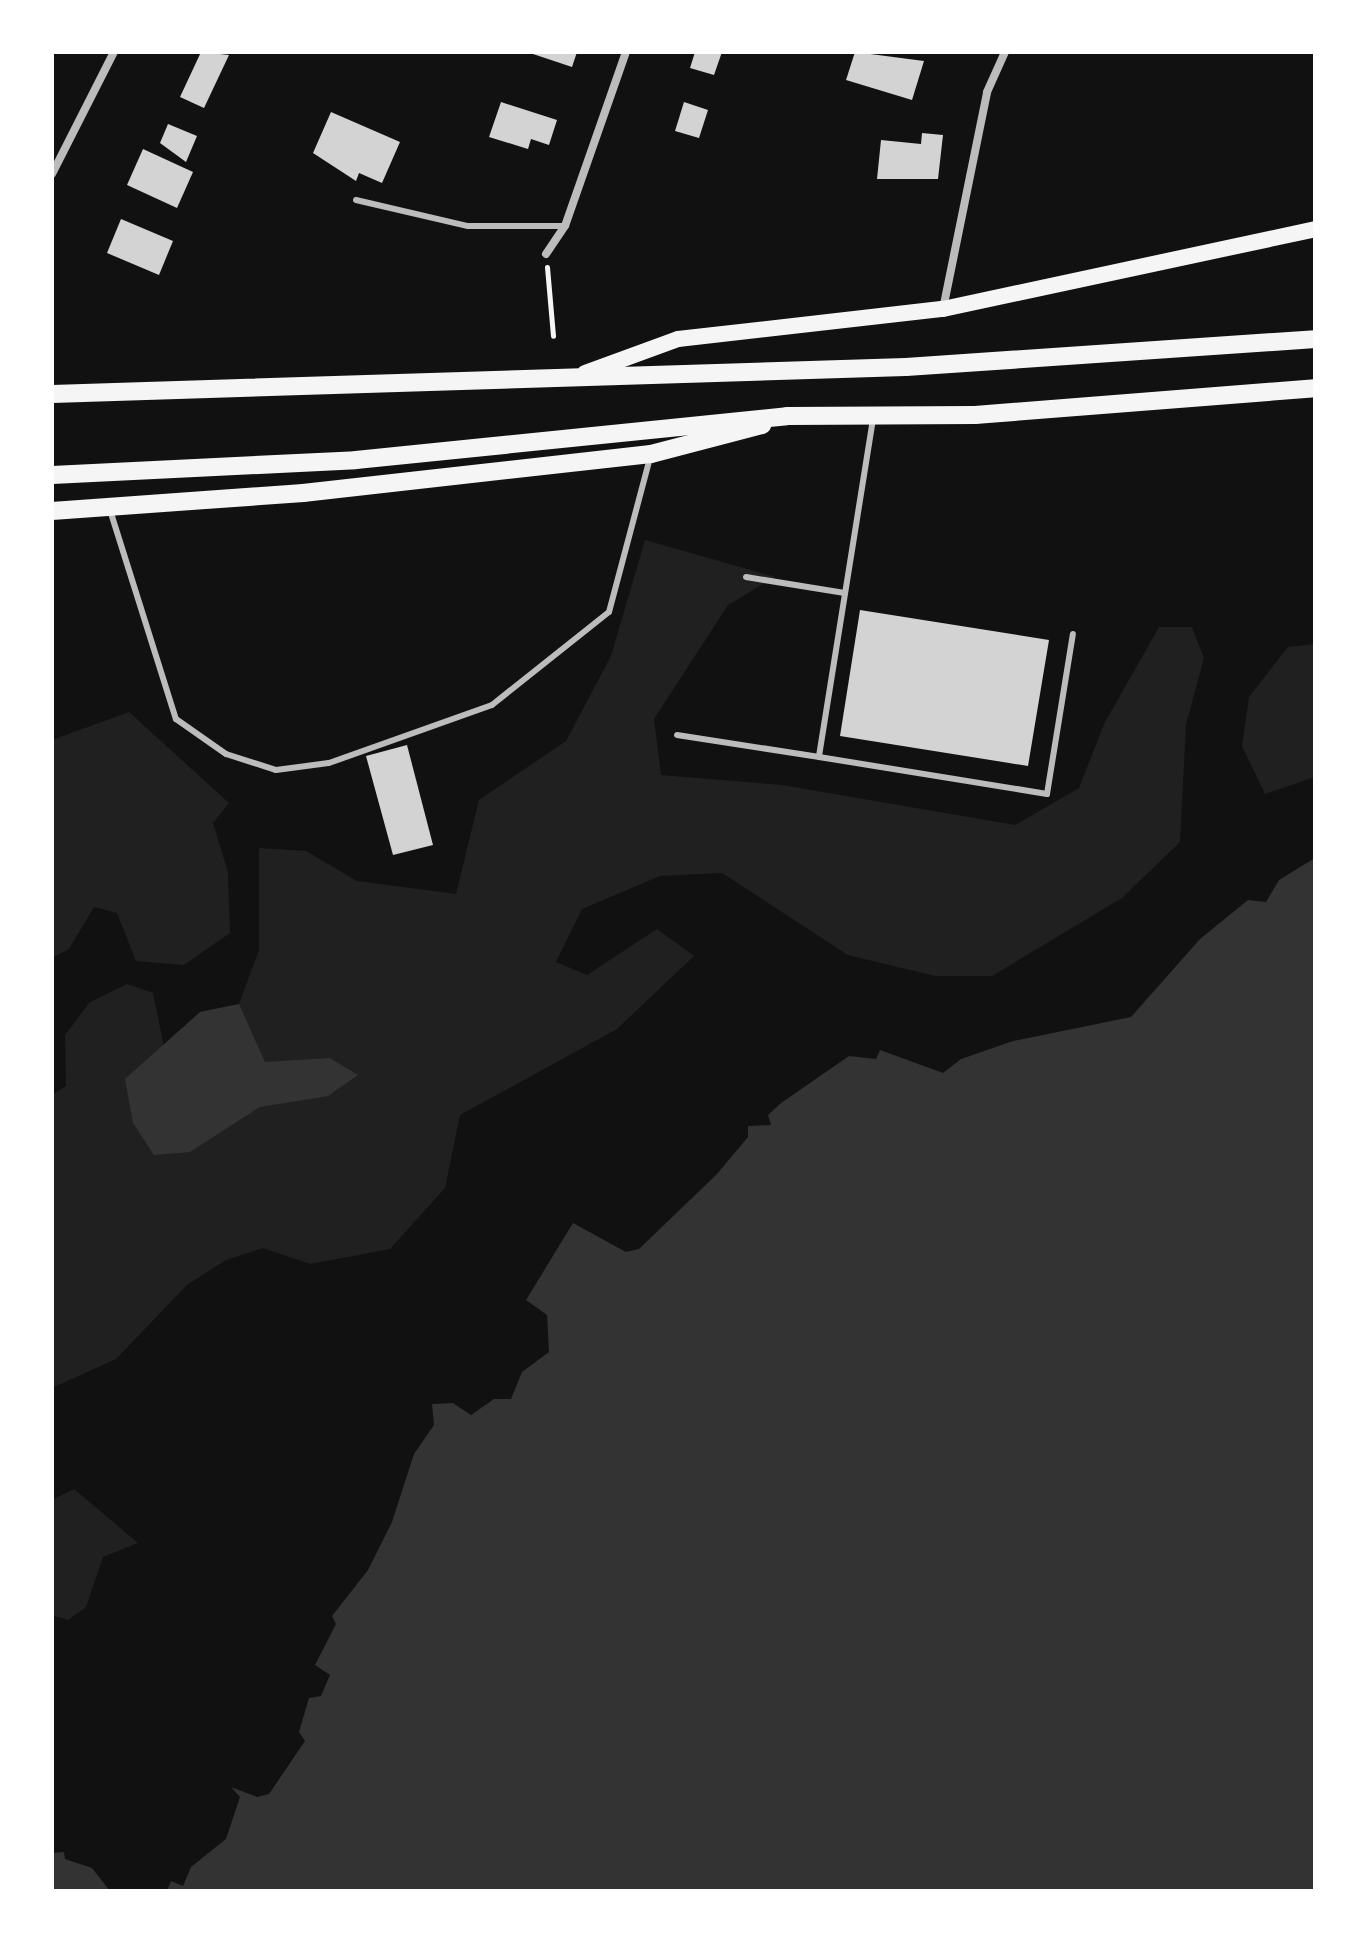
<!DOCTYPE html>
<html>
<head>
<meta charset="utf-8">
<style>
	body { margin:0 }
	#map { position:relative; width:1367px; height:1943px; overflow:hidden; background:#111; font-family:"DM Sans",sans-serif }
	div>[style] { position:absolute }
	.green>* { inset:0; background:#202020 }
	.water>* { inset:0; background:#333 }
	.building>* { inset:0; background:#d3d3d3 }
	.path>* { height:5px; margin:-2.5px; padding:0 2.5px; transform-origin:2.5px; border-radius:2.5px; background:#f5f5f5 }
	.service>* { height:6px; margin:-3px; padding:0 3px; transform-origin:3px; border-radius:3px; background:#bcbcbc }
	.minor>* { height:8px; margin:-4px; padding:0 4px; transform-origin:4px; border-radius:4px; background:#bcbcbc }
	.secondary>* { height:16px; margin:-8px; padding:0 8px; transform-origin:8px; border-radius:8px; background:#f5f5f5 }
	.primary>* { height:18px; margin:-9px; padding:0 9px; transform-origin:9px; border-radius:9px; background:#f5f5f5 }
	span { translate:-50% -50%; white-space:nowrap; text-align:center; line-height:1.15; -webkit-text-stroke:6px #fff; paint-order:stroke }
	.frame { position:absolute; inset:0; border:54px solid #fff; pointer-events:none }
</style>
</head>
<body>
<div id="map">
	<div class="green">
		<i style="clip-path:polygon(645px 540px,775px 577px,728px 605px,654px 719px,661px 775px,782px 785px,1015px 825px,1079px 788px,1104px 724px,1159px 627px,1192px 627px,1204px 658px,1186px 725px,1180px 842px,1122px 898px,992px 976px,935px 976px,848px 955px,722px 873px,660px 876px,582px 909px,556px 962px,587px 975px,657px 929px,694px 956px,617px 1029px,460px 1115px,445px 1188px,390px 1249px,310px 1264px,263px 1248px,226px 1260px,187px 1285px,116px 1359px,52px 1388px,52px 1095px,66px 1086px,65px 1035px,90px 1002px,127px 984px,153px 993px,164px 1047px,200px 1012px,239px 1004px,259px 950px,259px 848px,306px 851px,357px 881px,456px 894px,479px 800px,566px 741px,611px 656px)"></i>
		<i style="clip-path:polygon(1315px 644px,1315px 777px,1265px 794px,1242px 746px,1249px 697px,1288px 647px)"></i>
		<i style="clip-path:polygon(129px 712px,229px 803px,213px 823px,228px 872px,230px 933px,184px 965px,136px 961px,117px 913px,94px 907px,69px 949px,52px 958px,52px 740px)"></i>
		<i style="clip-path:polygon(74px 1489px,138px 1543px,103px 1557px,86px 1607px,68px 1620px,52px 1615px,52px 1500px)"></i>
	</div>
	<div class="water">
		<i style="clip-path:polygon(1315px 858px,1315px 1891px,167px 1891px,171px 1881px,183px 1886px,191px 1867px,226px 1839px,240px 1797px,231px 1787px,257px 1797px,269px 1794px,305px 1741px,299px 1732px,309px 1698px,321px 1696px,330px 1675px,315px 1665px,336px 1624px,332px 1616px,368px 1570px,392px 1522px,414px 1454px,434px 1425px,432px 1404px,453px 1403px,471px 1415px,494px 1399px,511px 1399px,522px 1372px,549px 1352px,547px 1315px,526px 1300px,573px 1223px,626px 1252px,639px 1249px,717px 1174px,748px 1137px,748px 1126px,771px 1125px,768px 1115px,781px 1103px,849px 1056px,876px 1059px,880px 1050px,943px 1073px,961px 1059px,1013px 1041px,1131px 1017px,1200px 939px,1248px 900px,1266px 902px,1279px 880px)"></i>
		<i style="clip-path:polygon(239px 1004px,265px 1062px,330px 1058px,358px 1075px,328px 1096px,260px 1107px,190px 1152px,154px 1155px,133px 1123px,125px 1079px,200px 1012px)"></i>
		<i style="clip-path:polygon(64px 1852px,65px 1859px,92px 1868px,110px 1891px,52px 1891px,52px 1853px)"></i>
	</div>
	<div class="building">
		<i style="clip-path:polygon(201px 52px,229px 55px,204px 108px,180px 97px)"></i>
		<i style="clip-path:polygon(527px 52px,577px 52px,572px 67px)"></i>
		<i style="clip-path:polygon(695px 52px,722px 52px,714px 75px,690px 68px)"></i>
		<i style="clip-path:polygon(855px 52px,924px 61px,912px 100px,846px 80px)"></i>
		<i style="clip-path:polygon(501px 102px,557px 120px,549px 145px,531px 139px,528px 149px,489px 137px)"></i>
		<i style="clip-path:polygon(684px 102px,708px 110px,699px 138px,675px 131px)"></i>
		<i style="clip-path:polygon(331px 112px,400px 142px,382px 183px,359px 173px,356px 181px,313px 153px)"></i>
		<i style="clip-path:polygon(168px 124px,197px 136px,186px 162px,160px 143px)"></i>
		<i style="clip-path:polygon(922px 133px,943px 135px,938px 179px,877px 179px,881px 140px,921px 144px)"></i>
		<i style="clip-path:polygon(143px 149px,193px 172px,177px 208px,127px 185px)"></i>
		<i style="clip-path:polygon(121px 219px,173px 241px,159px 275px,107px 253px)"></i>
		<i style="clip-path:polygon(860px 610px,1049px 640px,1028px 766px,840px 736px)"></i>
		<i style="clip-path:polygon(407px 745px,433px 845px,393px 855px,366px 756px)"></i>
	</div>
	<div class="path">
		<i style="left:547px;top:267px;width:69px;rotate:85deg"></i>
	</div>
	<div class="service">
		<i style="left:356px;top:200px;width:115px;rotate:13.1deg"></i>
		<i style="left:468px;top:226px;width:97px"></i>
		<i style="left:873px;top:419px;width:342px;rotate:99.1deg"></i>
		<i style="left:819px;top:757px;width:231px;rotate:9.2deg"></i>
		<i style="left:1047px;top:794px;width:162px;rotate:-80.8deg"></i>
		<i style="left:110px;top:510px;width:219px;rotate:72.5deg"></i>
		<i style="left:176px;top:719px;width:61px;rotate:35deg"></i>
		<i style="left:226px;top:754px;width:52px;rotate:17.7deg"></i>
		<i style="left:276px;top:770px;width:53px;rotate:-7.5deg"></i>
		<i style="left:329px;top:763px;width:173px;rotate:-19.6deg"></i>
		<i style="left:492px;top:705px;width:149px;rotate:-38.5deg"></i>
		<i style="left:609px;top:612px;width:159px;rotate:-75.1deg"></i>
		<i style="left:746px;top:577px;width:100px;rotate:9.2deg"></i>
		<i style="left:677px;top:735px;width:144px;rotate:8.8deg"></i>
	</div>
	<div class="minor">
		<i style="left:52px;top:174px;width:137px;rotate:-63.1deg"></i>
		<i style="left:546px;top:254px;width:34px;rotate:-56deg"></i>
		<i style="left:565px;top:226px;width:184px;rotate:-70.7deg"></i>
		<i style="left:943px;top:309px;width:221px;rotate:-78.5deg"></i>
		<i style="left:987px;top:92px;width:44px;rotate:-65.8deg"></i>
	</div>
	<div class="secondary">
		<i style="left:585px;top:373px;width:99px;rotate:-20.1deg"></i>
		<i style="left:678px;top:339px;width:267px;rotate:-6.5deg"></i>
		<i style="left:943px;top:309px;width:381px;rotate:-12.1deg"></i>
	</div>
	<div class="primary">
		<i style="left:52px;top:394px;width:854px;rotate:-1.81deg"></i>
		<i style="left:906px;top:367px;width:410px;rotate:-3.9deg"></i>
		<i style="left:52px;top:475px;width:304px;rotate:-2.8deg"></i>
		<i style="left:356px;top:460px;width:433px;rotate:-5.8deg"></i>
		<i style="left:787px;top:416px;width:188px;rotate:-0.3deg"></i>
		<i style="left:975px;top:415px;width:341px;rotate:-4.5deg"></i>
		<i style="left:52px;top:511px;width:252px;rotate:-4.1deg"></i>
		<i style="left:303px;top:493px;width:350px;rotate:-6.4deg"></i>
		<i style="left:651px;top:454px;width:115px;rotate:-14.6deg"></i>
	</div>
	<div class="frame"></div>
</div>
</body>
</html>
